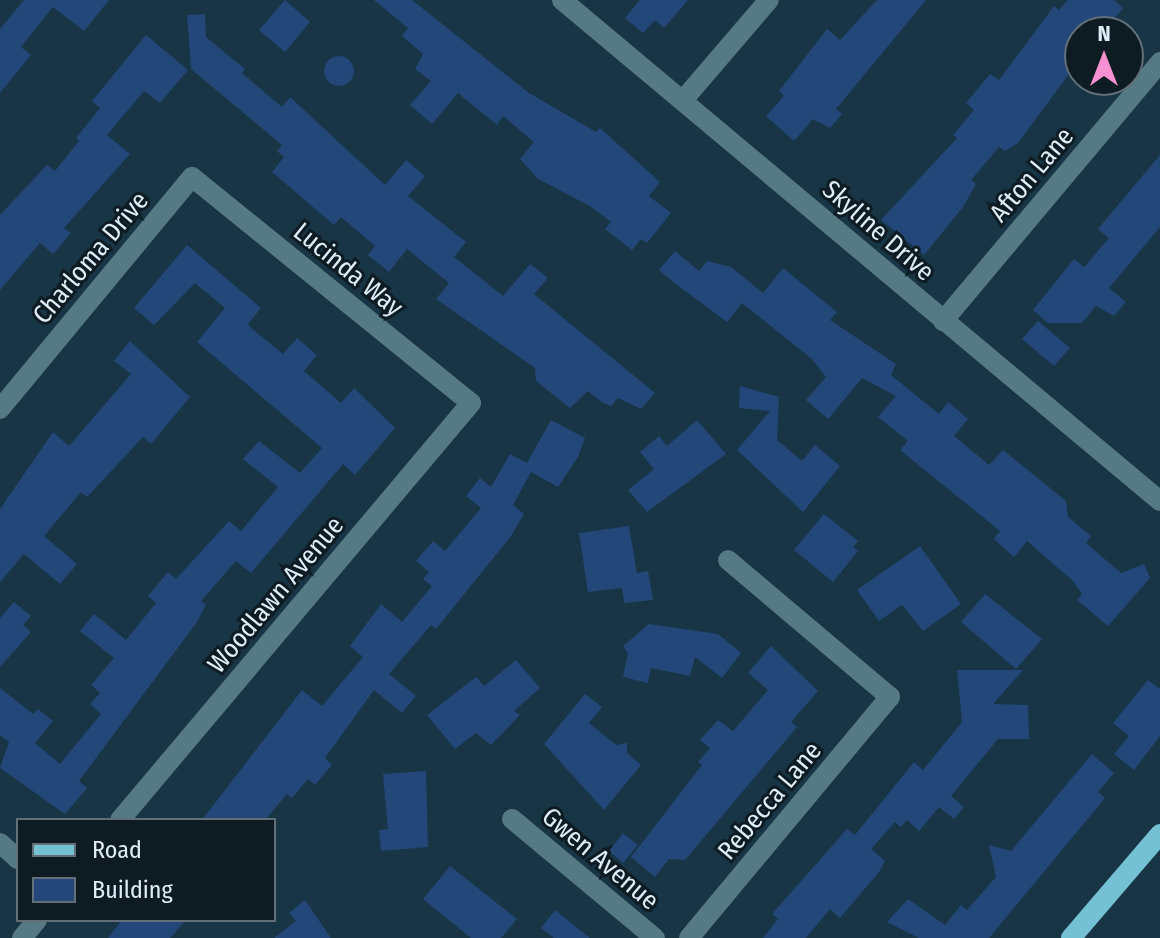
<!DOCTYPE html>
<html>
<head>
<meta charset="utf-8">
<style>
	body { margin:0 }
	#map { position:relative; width:1160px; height:938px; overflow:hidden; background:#183545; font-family:"Fira Sans Condensed",sans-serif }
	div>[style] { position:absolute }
	.building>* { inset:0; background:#234779 }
	.round { border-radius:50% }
	.minor>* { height:20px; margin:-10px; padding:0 10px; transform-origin:10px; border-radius:10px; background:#567a83 }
	.major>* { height:20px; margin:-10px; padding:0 10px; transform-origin:10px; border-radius:10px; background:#75c1d4 }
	span { translate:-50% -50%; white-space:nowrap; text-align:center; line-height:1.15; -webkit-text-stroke:6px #0f1b22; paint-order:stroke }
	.street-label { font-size:26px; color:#deeef9 }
	.legend { position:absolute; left:16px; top:818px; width:260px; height:104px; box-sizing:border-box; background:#0f1b22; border:2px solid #626f78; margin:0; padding:10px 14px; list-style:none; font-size:24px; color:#deeef9 }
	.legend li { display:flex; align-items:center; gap:16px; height:40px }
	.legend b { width:40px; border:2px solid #626f78 }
	.north { position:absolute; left:1064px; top:16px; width:80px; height:80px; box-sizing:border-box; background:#0f1b22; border:2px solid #626f78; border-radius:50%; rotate:0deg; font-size:22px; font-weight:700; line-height:32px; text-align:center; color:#deeef9 }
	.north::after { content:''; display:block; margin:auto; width:28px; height:36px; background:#f690d1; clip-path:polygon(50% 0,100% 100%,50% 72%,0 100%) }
</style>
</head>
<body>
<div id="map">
	<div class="building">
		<i style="clip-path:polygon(24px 0,109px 0,84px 31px,53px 7px,21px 47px,31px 55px,0 93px,0 29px)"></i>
		<i style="clip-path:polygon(285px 0,310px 22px,285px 52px,259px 30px)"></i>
		<i style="clip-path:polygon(374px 0,412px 0,529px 93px,596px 132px,600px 128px,660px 182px,649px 196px,671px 213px,647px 243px,641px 239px,632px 250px,605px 229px,611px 222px,590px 206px,538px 179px,520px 159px,534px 142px,503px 116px,497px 125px,458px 93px,432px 124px,410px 105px,431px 81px,415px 69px,423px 54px,402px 36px,408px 28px)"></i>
		<i style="clip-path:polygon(640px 0,688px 0,664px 28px,655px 20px,643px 33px,625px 18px)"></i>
		<i style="clip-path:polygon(877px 0,926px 0,836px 109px,842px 114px,830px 128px,813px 119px,794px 141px,766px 116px,784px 96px,779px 91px,827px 29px,840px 40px)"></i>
		<i style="clip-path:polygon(1068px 0,1114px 0,1123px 8px,1103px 32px,1080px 32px,1080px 59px,1018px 143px,1005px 151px,999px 147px,971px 180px,976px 184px,963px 207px,924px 255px,881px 220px,957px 138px,953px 135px,974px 110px,966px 103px,990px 74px,999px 80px,1054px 6px,1059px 10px)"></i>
		<i style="clip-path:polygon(205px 14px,206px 37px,245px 69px,242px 73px,282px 107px,290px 97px,385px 185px,406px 160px,425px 176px,408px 196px,466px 242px,454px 257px,503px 296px,530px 264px,548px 278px,534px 294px,655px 393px,641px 409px,618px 398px,611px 406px,603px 403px,588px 391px,570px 408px,536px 381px,535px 368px,436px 299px,449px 283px,407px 249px,389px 272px,368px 255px,375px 246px,341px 217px,334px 225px,272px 172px,284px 157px,277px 151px,282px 145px,191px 69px,187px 15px)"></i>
		<i style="clip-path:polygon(146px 35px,188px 70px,160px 103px,144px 91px,107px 135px,130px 154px,64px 228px,71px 233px,53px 254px,40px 243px,0 290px,0 215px,47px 165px,55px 171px,79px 141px,76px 138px,100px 108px,92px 101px)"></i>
		<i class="round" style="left:324px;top:56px;width:30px;height:30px"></i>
		<i style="clip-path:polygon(1160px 155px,1160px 227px,1109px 288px,1126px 302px,1114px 316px,1096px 306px,1082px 323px,1048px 323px,1033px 310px,1074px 259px,1084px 267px,1109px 238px,1098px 229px)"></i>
		<i style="clip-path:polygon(187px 245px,261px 308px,248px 324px,252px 329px,283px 354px,297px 338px,317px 355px,304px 371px,341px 403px,354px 388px,395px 428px,355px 475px,343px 464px,251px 573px,236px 561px,201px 601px,206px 605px,197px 622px,79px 781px,87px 788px,65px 814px,0 768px,9px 742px,0 735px,0 688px,33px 714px,38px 709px,53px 721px,35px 743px,60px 764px,101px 714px,90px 704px,100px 693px,91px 685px,114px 658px,80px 631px,94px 614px,126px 640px,156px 603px,148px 596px,168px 572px,176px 579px,229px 521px,241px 531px,278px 487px,243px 459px,259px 441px,300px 473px,322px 448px,197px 342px,225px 308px,195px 283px,154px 325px,134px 308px)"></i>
		<i style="clip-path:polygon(675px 251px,699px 271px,707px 261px,731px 267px,763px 293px,783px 268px,837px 312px,830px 320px,896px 364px,891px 375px,939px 414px,948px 402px,968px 419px,954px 436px,989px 465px,1003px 450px,1066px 501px,1068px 517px,1091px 536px,1086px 543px,1121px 573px,1144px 564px,1150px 578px,1108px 626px,1077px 600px,1082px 594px,1073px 581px,1027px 541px,1014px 557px,994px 539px,1000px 531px,900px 450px,908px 441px,878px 417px,896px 396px,862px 378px,828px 419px,806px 400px,826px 377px,812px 359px,742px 303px,727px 322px,677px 285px,659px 270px)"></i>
		<i style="clip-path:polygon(1038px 321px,1070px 348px,1054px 366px,1022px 339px)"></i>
		<i style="clip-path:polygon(130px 341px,190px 397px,151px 444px,143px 437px,87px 497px,81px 492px,44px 536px,77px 564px,60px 584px,24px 554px,0 582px,0 509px,53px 432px,69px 446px,131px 374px,114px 361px)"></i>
		<i style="clip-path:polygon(740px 386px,779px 397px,777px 440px,802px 461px,815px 445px,840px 466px,803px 512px,737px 450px,770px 411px,739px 408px)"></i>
		<i style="clip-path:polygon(551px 420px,585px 438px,578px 457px,558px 487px,531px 472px,513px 505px,524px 514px,511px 536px,436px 629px,431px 625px,389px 674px,416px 696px,402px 713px,374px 690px,325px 758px,332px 765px,315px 785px,308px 779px,292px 798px,287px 794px,265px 820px,202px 820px,302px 690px,322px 706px,363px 657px,350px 646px,381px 604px,402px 622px,432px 586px,423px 579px,429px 572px,416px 561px,433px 541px,445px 551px,481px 508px,466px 496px,480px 478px,491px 487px,510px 454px,527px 463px)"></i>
		<i style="clip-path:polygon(697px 420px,726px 454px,647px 512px,628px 490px,654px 469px,640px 452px,659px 436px,667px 446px)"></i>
		<i style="clip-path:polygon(824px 514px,858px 541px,853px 547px,858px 551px,833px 582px,794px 550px)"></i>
		<i style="clip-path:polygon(629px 526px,637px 573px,648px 571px,653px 600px,624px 603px,622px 588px,588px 592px,579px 533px)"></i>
		<i style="clip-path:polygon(920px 546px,961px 604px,923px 631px,902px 605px,879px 621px,857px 590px)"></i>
		<i style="clip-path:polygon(985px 594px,1042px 639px,1016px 669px,961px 622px)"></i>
		<i style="clip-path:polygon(14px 602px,31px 616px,23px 625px,31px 632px,0 667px,0 618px)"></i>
		<i style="clip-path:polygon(649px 624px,718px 634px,741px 653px,722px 678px,695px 657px,690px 676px,651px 668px,648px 683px,623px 677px,628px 653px,623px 646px)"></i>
		<i style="clip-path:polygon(771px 646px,818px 691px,791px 722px,797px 727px,685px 860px,669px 859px,655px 877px,631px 857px,702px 765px,698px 762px,710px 748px,700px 740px,718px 720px,733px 731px,768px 690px,748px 673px)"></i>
		<i style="clip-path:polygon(516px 660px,540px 688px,514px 711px,520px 715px,491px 745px,476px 733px,455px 749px,427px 715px,476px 677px,484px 686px)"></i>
		<i style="clip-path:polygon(957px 670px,1023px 670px,993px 704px,1028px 705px,1029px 739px,998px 739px,951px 796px,964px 807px,954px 819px,939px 807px,919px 831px,907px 820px,901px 827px,895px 822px,871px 849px,885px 861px,879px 872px,840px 918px,830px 909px,806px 938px,763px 938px,778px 919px,772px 914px,847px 829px,855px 835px,914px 762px,923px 770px,962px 722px)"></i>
		<i style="clip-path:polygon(1148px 680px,1160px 689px,1160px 736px,1134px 770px,1114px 754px,1129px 736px,1113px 723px)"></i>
		<i style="clip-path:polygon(585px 694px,602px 707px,589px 723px,616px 745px,627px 743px,627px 753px,641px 765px,604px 810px,544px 744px)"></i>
		<i style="clip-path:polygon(1092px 754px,1114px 773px,1098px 792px,1105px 798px,989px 938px,919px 938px,887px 922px,908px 899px,945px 925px,961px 905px,967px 910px,996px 877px,989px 845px,1011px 851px)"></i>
		<i style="clip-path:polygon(426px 771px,428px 847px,381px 851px,379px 830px,388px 829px,383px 774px)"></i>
		<i style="clip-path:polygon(623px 833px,638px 845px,623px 863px,609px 851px)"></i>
		<i style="clip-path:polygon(450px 866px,517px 919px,501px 938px,471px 938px,423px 899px)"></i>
		<i style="clip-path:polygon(305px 900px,331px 938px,274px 938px,296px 921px,289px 913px)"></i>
		<i style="clip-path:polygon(555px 910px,590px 938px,554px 938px,541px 928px)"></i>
		<i style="clip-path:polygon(122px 920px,186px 920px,170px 938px,108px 938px)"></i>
	</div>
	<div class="minor">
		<i style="left:562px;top:0;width:780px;rotate:39.96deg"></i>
		<i style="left:684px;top:99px;width:130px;rotate:-49.4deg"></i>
		<i style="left:943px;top:321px;width:338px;rotate:-50deg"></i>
		<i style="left:0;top:409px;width:301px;rotate:-50.4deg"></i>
		<i style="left:192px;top:177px;width:359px;rotate:39deg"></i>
		<i style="left:471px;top:403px;width:545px;rotate:130.09deg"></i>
		<i style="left:512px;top:819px;width:186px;rotate:39.8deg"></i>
		<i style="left:0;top:843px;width:24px;rotate:42deg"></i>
		<i style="left:22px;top:938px;width:23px;rotate:-50deg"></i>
		<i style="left:689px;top:938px;width:314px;rotate:-50.2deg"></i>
		<i style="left:890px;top:697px;width:212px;rotate:-139.8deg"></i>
	</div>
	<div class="major">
		<i style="left:1071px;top:938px;width:137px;rotate:-49.4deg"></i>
	</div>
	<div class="street-label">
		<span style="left:1032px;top:175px;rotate:-50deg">Afton Lane</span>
		<span style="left:878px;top:231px;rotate:41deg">Skyline Drive</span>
		<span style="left:91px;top:258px;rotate:-50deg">Charloma Drive</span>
		<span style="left:348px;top:270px;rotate:39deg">Lucinda Way</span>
		<span style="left:276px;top:595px;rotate:-50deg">Woodlawn Avenue</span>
		<span style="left:770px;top:801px;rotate:-50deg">Rebecca Lane</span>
		<span style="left:600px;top:859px;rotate:40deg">Gwen Avenue</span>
	</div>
	<ul class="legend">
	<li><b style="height:10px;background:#75c1d4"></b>Road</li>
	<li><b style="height:22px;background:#234779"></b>Building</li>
	</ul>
	<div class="north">N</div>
</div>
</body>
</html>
